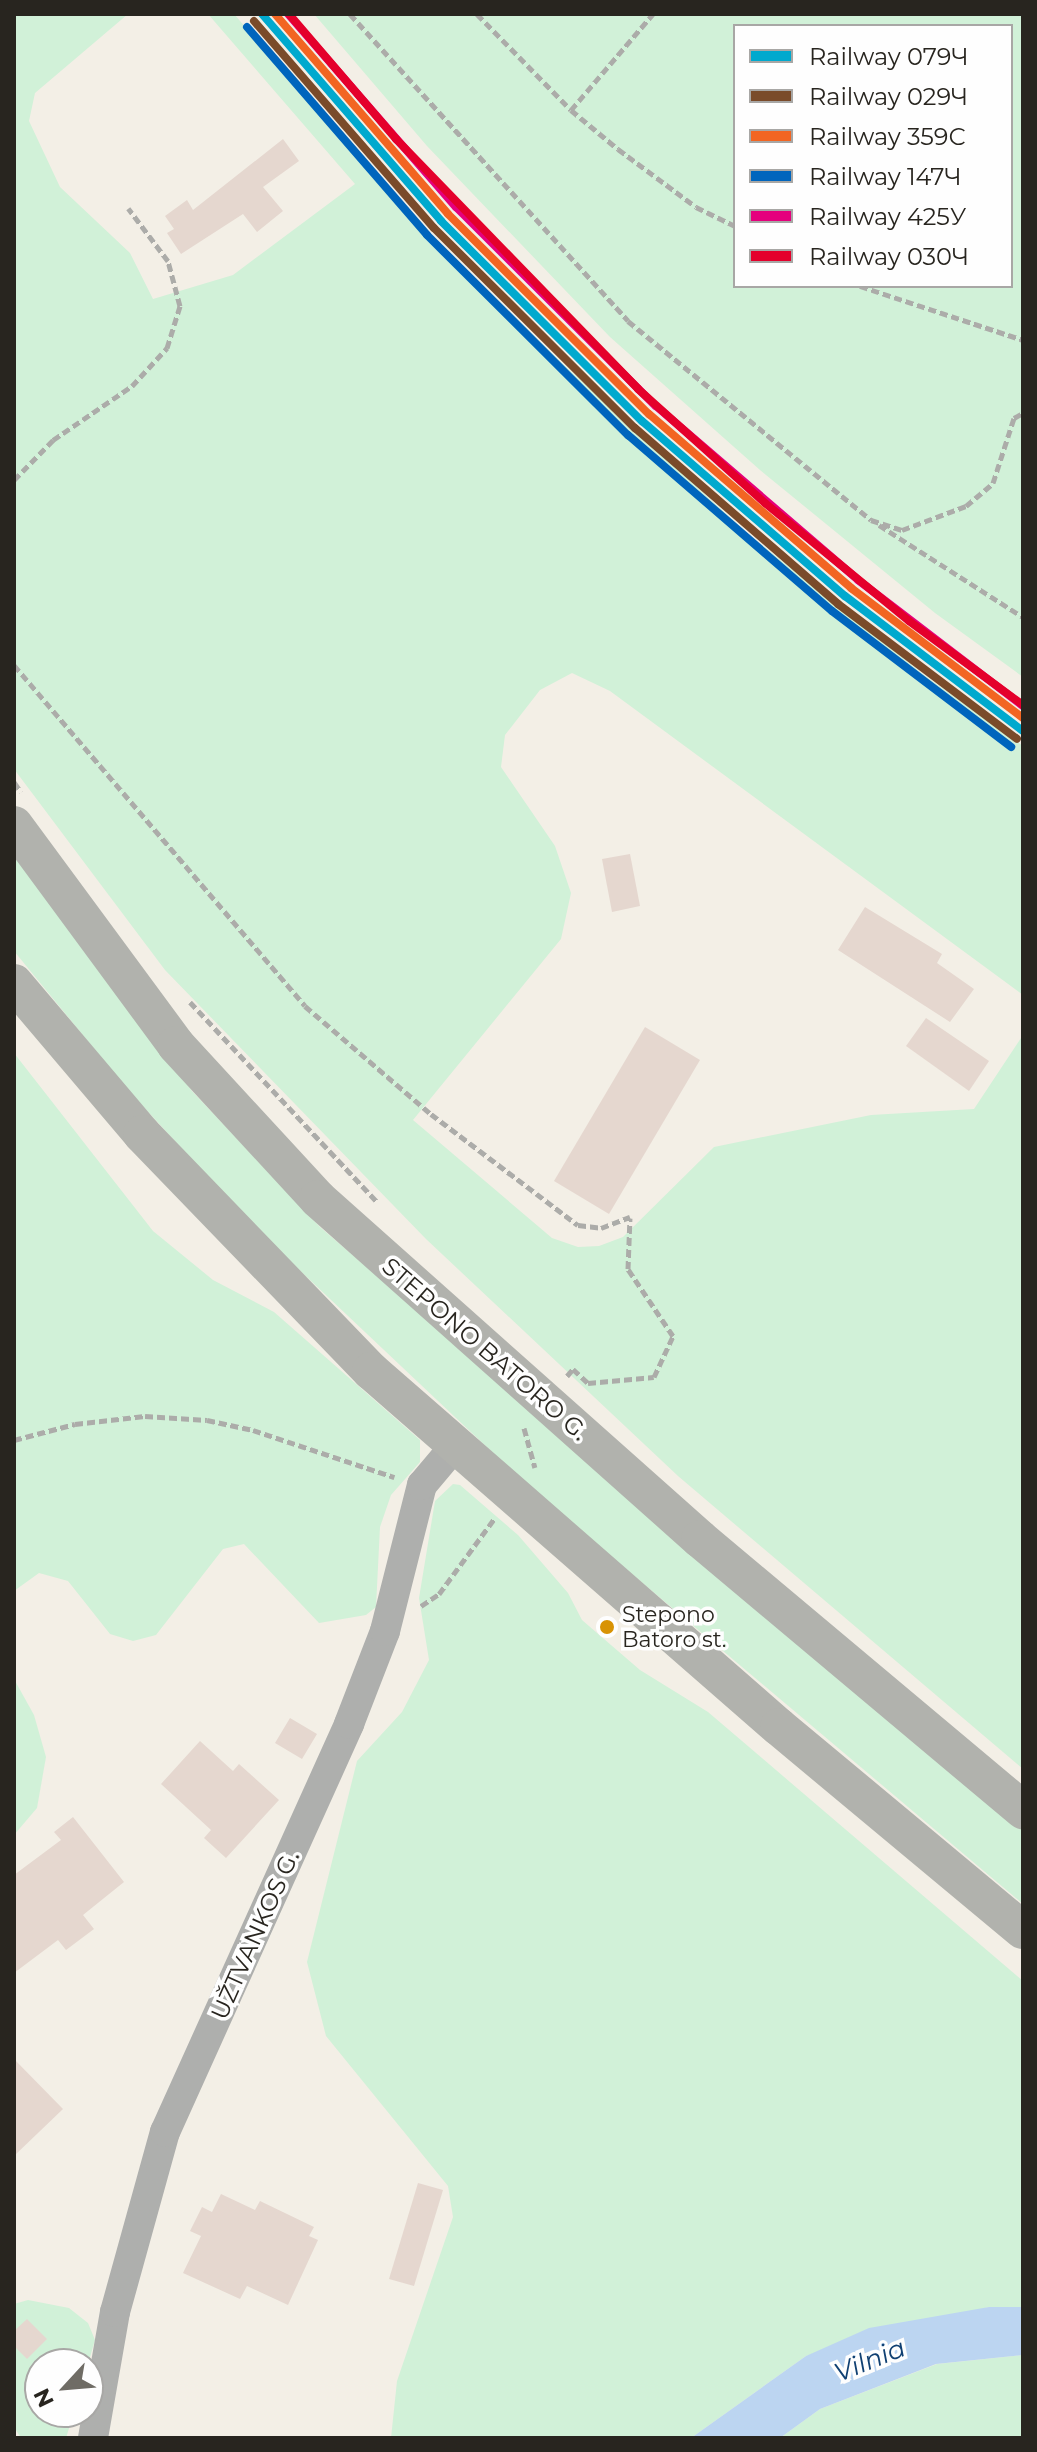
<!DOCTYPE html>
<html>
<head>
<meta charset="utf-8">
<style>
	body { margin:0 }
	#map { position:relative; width:1037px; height:2452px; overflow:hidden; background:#f3efe6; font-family:Montserrat,sans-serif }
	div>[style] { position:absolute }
	.green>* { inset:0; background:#d1f1d8 }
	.water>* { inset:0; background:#bcd5f1 }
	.building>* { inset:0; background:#e5d7cf }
	.path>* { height:5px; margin-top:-2.5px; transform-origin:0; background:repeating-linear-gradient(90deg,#acaca9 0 8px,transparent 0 12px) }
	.minor>* { height:30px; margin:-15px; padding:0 15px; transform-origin:15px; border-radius:15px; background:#aeafad }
	.major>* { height:38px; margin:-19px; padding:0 19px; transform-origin:19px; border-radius:19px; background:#b1b2ad }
	.rail-1>* { height:8px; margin:-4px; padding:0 4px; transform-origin:4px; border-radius:4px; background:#00a9ce }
	.rail-2>* { height:8px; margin:-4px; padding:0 4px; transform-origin:4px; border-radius:4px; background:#7a4b2a }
	.rail-3>* { height:8px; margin:-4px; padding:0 4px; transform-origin:4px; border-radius:4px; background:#f26522 }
	.rail-4>* { height:8px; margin:-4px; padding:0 4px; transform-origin:4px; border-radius:4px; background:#0065bd }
	.rail-5>* { height:8px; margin:-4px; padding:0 4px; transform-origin:4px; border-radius:4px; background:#e5007d }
	.rail-6>* { height:8px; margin:-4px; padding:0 4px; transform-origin:4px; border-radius:4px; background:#e4002b }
	.dots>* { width:22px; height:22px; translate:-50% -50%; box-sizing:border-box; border:4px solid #fefefe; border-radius:50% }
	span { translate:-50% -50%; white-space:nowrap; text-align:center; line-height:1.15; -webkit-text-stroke:7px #fefefe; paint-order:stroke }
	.bus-label { font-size:22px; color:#28251f }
	.left { translate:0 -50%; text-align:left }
	.street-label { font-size:24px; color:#28251f }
	.water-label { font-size:26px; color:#104072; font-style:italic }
	.frame { position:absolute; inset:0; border:16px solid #28251f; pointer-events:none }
	.legend { position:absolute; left:733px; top:24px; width:280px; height:264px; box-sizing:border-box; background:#fefefe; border:2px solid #a8a7a5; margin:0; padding:10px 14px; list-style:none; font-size:24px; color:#28251f }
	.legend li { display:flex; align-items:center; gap:16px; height:40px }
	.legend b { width:40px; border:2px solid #a8a7a5 }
	.north { position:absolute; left:24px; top:2348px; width:80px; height:80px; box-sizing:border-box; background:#fefefe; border:2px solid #a8a7a5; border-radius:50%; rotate:244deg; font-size:22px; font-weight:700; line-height:32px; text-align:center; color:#28251f }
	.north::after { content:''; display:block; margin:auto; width:28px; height:36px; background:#6f6c65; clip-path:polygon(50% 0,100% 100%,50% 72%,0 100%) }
</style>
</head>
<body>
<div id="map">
	<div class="green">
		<i style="clip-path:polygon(14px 14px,128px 14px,35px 93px,29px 121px,60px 187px,130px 253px,153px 299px,233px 275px,355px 184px,208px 14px,234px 14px,387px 192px,563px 364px,747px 533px,924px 675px,1023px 746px,1023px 995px,610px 691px,572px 673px,540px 690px,505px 735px,501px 767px,555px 846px,571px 893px,561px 939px,413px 1120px,552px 1238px,578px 1247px,599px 1246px,623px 1237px,714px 1147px,871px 1115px,974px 1109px,1023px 1035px,1023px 1769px,678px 1476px,426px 1239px,165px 970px,14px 769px)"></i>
		<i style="clip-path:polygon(evenodd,314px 14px,1023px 14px,1023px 677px,935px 613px,760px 470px,610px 337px,427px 146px,314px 14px,1011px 26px,1011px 286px,735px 286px,735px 26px,1011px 26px)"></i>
		<i style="clip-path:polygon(14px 854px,192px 1091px,320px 1227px,1023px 1831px,1023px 1904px,530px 1488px,257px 1230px,127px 1089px,14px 951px)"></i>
		<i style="clip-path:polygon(14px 1053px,153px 1231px,213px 1280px,274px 1312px,420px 1440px,420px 1462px,391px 1495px,380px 1527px,376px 1607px,366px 1615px,319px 1623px,244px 1544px,223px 1549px,156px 1635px,133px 1641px,110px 1634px,68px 1581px,39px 1573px,14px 1591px)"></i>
		<i style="clip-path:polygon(453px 1484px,460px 1485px,518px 1535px,568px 1593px,582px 1620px,640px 1670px,708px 1712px,1023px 1981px,1023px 2307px,989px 2307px,806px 2356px,691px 2438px,391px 2438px,397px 2381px,453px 2217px,448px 2186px,326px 2036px,307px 1962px,357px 1761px,402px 1712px,429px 1660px,419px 1598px,435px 1501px)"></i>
		<i style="clip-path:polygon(14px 1679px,34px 1715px,46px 1757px,37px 1808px,14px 1835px)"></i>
		<i style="clip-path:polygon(28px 2300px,69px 2308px,88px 2323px,95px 2340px,88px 2364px,40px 2364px,40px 2412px,74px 2412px,66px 2438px,21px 2438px,14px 2427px,14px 2304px)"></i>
		<i style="clip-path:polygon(1023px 2355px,1023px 2438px,780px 2438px,820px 2409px,937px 2364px)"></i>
	</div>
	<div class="water">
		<i style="clip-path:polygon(989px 2307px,1023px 2307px,1023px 2355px,936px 2364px,820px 2409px,780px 2438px,691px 2438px,806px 2356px,869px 2328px)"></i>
	</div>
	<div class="building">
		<i style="clip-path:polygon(283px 139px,299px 161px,263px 187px,283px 211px,257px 232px,243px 214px,181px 254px,167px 233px,174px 229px,165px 216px,187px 200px,193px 210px)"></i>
		<i style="clip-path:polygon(630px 854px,640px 906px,612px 912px,602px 859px)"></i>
		<i style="clip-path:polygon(865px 907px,942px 954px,937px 963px,974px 989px,950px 1022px,838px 950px)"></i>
		<i style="clip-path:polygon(926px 1018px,989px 1061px,969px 1091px,906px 1046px)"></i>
		<i style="clip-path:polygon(645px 1027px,700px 1060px,609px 1214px,554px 1181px)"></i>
		<i style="clip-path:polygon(290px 1718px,317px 1734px,302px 1759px,275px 1743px)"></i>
		<i style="clip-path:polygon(200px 1741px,233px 1771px,239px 1764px,279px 1800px,226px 1858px,204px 1838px,211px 1830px,161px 1784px)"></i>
		<i style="clip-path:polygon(73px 1817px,124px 1882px,83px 1915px,94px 1929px,66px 1950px,58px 1940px,14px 1973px,14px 1875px,61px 1840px,54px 1832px)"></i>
		<i style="clip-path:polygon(14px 2059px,63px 2109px,14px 2156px)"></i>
		<i style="clip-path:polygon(418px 2183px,443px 2190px,414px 2286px,389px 2279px)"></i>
		<i style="clip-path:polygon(221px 2194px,255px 2210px,260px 2201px,314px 2227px,309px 2236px,318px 2240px,288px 2305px,247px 2286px,240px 2299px,183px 2273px,201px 2236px,190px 2231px,202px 2207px,212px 2212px)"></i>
		<i style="clip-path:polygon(27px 2319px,47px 2339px,27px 2359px,14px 2346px,14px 2331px)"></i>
	</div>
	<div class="path">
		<i style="left:350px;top:14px;width:414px;rotate:47.8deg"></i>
		<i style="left:628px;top:321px;width:314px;rotate:39.3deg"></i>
		<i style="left:871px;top:520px;width:33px;rotate:18deg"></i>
		<i style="left:902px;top:530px;width:68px;rotate:-20.6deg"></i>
		<i style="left:966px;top:506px;width:35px;rotate:-40deg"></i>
		<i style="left:993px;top:483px;width:68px;rotate:-72.1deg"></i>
		<i style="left:1014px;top:418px;width:10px;rotate:-29deg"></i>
		<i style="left:477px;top:14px;width:134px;rotate:45.6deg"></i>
		<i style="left:571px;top:110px;width:61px;rotate:39.7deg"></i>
		<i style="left:618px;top:149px;width:97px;rotate:36.6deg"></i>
		<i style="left:696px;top:207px;width:43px;rotate:26deg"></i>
		<i style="left:571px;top:110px;width:126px;rotate:-49.5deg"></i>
		<i style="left:860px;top:286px;width:172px;rotate:18.3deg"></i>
		<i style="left:14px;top:480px;width:56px;rotate:-45.7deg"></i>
		<i style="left:53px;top:440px;width:96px;rotate:-34.4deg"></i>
		<i style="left:132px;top:386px;width:52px;rotate:-47.4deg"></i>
		<i style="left:167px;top:348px;width:44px;rotate:-72.8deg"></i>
		<i style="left:180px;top:306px;width:47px;rotate:-104.9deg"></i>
		<i style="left:168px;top:261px;width:66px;rotate:-127deg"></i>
		<i style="left:879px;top:525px;width:171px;rotate:32.6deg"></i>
		<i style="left:14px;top:665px;width:448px;rotate:49.5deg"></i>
		<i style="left:305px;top:1006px;width:166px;rotate:40.6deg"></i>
		<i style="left:431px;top:1114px;width:184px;rotate:37.1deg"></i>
		<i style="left:578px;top:1225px;width:23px;rotate:7deg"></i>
		<i style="left:601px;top:1228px;width:31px;rotate:-21deg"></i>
		<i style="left:14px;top:782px;width:12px;rotate:55deg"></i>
		<i style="left:190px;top:1002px;width:274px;rotate:46.9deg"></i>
		<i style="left:567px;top:1376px;width:9px;rotate:-49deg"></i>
		<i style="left:573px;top:1369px;width:21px;rotate:43deg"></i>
		<i style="left:588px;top:1383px;width:66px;rotate:-5.2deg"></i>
		<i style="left:654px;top:1377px;width:45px;rotate:-65.1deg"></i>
		<i style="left:673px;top:1336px;width:81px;rotate:-123.9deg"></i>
		<i style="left:628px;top:1269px;width:51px;rotate:-87.8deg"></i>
		<i style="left:524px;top:1428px;width:41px;rotate:74.6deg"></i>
		<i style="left:14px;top:1440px;width:63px;rotate:-14.7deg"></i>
		<i style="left:75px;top:1424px;width:70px;rotate:-6.5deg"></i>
		<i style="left:145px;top:1416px;width:62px;rotate:3.7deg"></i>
		<i style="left:207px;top:1420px;width:47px;rotate:12.3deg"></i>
		<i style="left:253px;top:1430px;width:149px;rotate:18.4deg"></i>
		<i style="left:421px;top:1606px;width:22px;rotate:-34deg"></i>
		<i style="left:439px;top:1594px;width:93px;rotate:-53.7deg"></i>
	</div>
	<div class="minor">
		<i style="left:93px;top:2438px;width:128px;rotate:-80.1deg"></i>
		<i style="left:115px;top:2312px;width:187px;rotate:-74.5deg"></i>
		<i style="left:165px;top:2132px;width:448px;rotate:-65.7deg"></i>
		<i style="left:349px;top:1724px;width:100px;rotate:-68.8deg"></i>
		<i style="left:385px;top:1631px;width:151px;rotate:-75.8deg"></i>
		<i style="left:422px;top:1485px;width:50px;rotate:-49.9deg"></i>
	</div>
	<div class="major">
		<i style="left:14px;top:825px;width:273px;rotate:53.6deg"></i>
		<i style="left:176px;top:1045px;width:209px;rotate:47.3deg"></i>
		<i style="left:318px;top:1199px;width:511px;rotate:41.67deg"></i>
		<i style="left:700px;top:1539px;width:422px;rotate:40deg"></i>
		<i style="left:14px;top:983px;width:198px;rotate:49.7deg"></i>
		<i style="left:142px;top:1134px;width:330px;rotate:46deg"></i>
		<i style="left:371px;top:1371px;width:541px;rotate:41.11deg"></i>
		<i style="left:779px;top:1727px;width:317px;rotate:39.8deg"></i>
	</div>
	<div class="rail-1">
		<i style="left:262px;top:14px;width:274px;rotate:49.1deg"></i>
		<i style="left:441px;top:221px;width:284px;rotate:44.9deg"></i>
		<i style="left:642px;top:421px;width:268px;rotate:40.8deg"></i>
		<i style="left:845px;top:596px;width:223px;rotate:37.2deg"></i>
	</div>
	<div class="rail-2">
		<i style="left:254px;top:21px;width:274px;rotate:49deg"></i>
		<i style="left:434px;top:228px;width:284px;rotate:44.9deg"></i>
		<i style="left:635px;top:428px;width:269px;rotate:40.9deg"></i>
		<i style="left:838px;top:604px;width:224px;rotate:37deg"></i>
	</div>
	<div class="rail-3">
		<i style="left:275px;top:14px;width:264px;rotate:49.1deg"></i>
		<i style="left:448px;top:214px;width:284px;rotate:44.9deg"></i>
		<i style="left:649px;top:414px;width:267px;rotate:40.7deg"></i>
		<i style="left:851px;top:588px;width:216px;rotate:37.1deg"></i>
	</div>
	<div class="rail-4">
		<i style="left:247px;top:27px;width:275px;rotate:49.1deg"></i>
		<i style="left:427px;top:235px;width:284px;rotate:44.9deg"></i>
		<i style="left:628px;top:435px;width:269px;rotate:40.8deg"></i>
		<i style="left:832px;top:611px;width:225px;rotate:37.2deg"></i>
	</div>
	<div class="rail-5">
		<i style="left:288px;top:14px;width:256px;rotate:49deg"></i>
		<i style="left:456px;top:207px;width:282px;rotate:44.9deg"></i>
		<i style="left:656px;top:406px;width:267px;rotate:40.7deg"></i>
		<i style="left:858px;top:580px;width:208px;rotate:37.4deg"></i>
	</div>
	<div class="rail-6">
		<i style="left:289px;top:14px;width:165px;rotate:49.4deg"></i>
		<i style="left:396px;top:139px;width:348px;rotate:45.9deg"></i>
		<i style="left:638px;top:389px;width:171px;rotate:41.9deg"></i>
		<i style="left:765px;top:503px;width:186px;rotate:39.3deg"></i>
		<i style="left:909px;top:621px;width:142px;rotate:36.4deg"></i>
	</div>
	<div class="dots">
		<i style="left:607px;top:1627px;background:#d89305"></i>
	</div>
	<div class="bus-label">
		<span class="left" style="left:622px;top:1627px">Stepono<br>Batoro st.</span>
	</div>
	<div class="street-label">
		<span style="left:485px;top:1349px;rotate:41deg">STEPONO BATORO G.</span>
		<span style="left:255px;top:1935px;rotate:-66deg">UŽTVANKOS G.</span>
	</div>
	<div class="water-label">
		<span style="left:870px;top:2361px;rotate:-22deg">Vilnia</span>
	</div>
	<div class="frame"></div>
	<ul class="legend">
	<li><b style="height:10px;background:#00a9ce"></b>Railway 079Ч</li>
	<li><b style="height:10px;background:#7a4b2a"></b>Railway 029Ч</li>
	<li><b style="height:10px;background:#f26522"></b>Railway 359С</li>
	<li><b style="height:10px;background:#0065bd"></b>Railway 147Ч</li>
	<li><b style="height:10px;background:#e5007d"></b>Railway 425У</li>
	<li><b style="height:10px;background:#e4002b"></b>Railway 030Ч</li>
	</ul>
	<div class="north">N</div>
</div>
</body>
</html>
